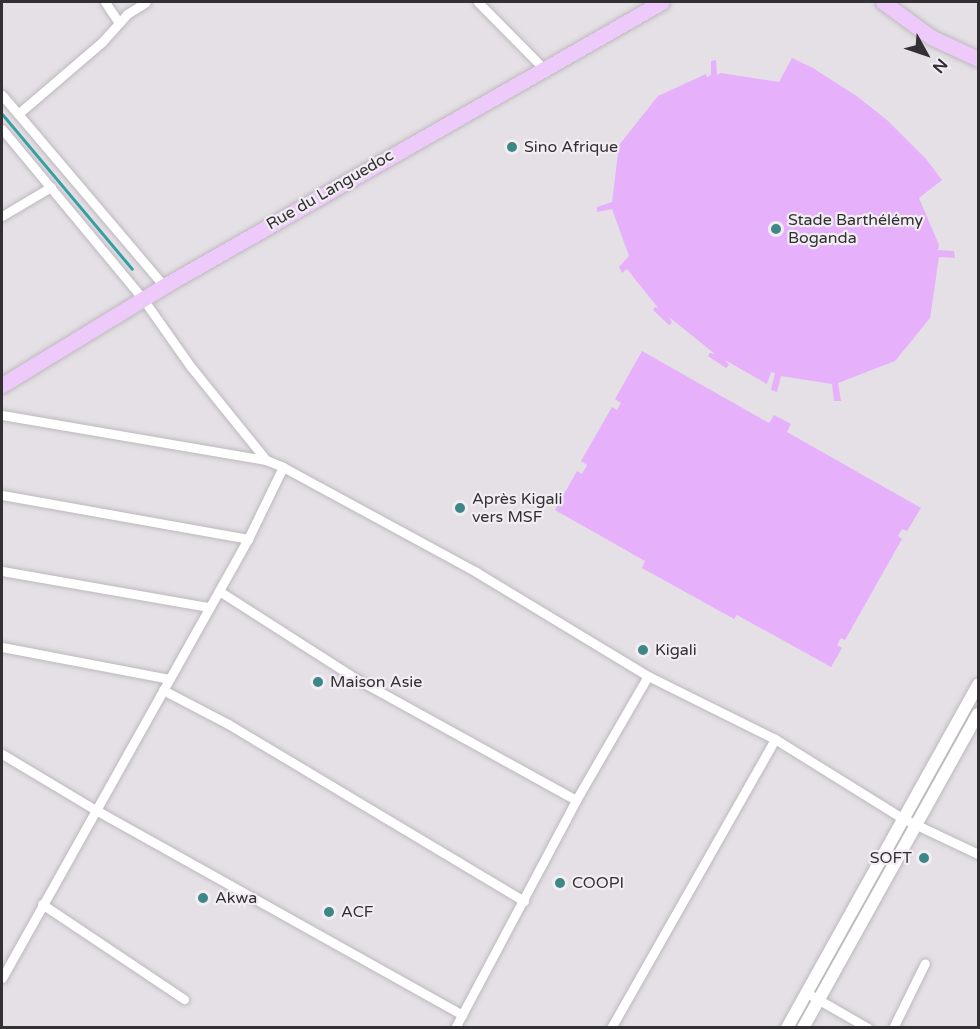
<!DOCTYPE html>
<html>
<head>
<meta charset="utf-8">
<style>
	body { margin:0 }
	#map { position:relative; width:980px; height:1029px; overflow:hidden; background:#e4e0e5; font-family:"Varela Round",sans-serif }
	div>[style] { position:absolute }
	.green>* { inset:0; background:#e6b0fa }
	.stream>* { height:3px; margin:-1.5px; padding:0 1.5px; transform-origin:1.5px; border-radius:1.5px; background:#339fa0 }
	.roads { filter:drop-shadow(0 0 2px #bcb8be) drop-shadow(0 0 2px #bcb8be) }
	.minor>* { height:9px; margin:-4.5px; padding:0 4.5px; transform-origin:4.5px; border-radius:4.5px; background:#fff }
	.tertiary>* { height:12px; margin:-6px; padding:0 6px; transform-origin:6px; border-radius:6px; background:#fff }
	.primary>* { height:15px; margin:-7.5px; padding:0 7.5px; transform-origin:7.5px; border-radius:7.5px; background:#edcafa }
	.dots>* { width:16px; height:16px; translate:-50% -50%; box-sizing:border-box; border:3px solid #f1edf3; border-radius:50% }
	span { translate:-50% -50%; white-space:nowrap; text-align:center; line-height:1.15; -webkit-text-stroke:4.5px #f1edf3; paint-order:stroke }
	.poi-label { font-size:16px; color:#323032 }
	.left { translate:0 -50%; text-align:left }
	.right { translate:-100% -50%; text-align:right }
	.street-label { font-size:16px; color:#323032 }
	.frame { position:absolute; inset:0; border:3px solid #323032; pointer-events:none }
	.north { position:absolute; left:896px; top:24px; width:60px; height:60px; -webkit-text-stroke:4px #f1edf3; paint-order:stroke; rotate:130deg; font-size:16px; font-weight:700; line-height:24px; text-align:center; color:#323032 }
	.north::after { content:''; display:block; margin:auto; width:21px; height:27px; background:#323032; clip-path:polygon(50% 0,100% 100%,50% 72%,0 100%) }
</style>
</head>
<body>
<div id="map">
	<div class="green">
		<i style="clip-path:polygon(792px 58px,813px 68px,858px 97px,887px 120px,926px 159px,942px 180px,919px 198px,939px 245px,938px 250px,954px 251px,955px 258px,939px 257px,930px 318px,895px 361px,838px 383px,841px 401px,834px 401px,832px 384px,781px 376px,777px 392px,771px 390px,775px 373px,771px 372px,767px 384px,725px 360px,729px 365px,726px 368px,708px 356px,710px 353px,715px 354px,669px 317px,672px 323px,669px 325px,653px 310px,655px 307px,659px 309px,627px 269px,622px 273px,619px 267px,629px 256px,612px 209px,597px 212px,597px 207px,612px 202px,619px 145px,658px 96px,706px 74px,707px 77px,711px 75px,711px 61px,716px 60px,717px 75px,721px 73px,779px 82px)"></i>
		<i style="clip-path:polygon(642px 351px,769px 423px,774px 415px,791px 424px,787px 432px,921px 508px,907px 531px,902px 529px,898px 536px,902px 539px,845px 640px,841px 638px,837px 645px,842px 648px,831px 667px,737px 615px,734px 619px,642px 568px,645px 561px,555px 510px,577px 471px,582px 474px,587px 465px,581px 461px,612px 407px,617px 410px,621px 403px,615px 399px)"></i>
	</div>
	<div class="stream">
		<i style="left:2px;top:114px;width:202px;rotate:50deg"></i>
	</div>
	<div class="roads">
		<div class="minor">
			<i style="left:105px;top:2px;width:25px;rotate:56deg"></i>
			<i style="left:478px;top:2px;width:93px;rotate:45.4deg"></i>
			<i style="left:2px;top:95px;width:250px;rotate:49.7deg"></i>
			<i style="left:18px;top:114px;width:111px;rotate:-40.6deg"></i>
			<i style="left:102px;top:42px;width:38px;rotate:-48deg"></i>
			<i style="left:127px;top:14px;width:22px;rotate:-32deg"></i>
			<i style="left:2px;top:129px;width:221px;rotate:50.3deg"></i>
			<i style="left:143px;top:299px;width:83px;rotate:54.8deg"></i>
			<i style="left:191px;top:367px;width:119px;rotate:51.1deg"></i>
			<i style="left:2px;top:216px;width:57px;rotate:-30.6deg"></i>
			<i style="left:2px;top:415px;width:268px;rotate:9.7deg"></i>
			<i style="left:266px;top:460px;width:18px;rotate:22deg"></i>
			<i style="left:283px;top:467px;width:220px;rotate:28.5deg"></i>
			<i style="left:476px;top:572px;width:201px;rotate:31.2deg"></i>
			<i style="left:648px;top:676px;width:142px;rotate:26.4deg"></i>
			<i style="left:775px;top:739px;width:150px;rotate:31.9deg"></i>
			<i style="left:902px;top:818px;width:84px;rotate:25.3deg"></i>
			<i style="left:2px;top:495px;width:250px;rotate:10.1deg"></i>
			<i style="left:2px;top:571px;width:210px;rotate:9.9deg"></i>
			<i style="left:219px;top:591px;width:161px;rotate:32.6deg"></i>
			<i style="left:355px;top:678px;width:252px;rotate:28.9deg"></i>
			<i style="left:2px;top:647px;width:170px;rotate:10.8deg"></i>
			<i style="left:163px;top:690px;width:73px;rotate:27.6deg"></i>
			<i style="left:228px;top:724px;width:345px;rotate:30.9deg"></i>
			<i style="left:2px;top:754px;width:107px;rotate:30.9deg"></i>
			<i style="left:94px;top:809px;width:422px;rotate:29.2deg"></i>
			<i style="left:42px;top:904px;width:171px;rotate:33.8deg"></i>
			<i style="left:2px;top:978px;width:503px;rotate:-60.74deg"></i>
			<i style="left:248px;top:539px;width:80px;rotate:-64.1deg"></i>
			<i style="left:807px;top:993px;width:70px;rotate:29.8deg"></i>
			<i style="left:455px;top:1028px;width:258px;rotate:-62deg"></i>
			<i style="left:576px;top:800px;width:143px;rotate:-59.9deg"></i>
			<i style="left:611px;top:1028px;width:332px;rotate:-60.4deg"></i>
			<i style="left:893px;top:1028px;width:72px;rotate:-63.8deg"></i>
		</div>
		<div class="tertiary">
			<i style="left:787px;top:1028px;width:393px;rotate:-60.9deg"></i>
			<i style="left:803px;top:1028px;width:359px;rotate:-60.9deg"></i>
		</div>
		<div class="primary">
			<i style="left:883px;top:2px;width:59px;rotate:36.1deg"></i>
			<i style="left:931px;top:37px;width:52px;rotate:25.1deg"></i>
			<i style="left:2px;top:385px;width:190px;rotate:-31.4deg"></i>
			<i style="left:164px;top:286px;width:573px;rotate:-29.7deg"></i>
		</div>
	</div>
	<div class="dots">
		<i style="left:512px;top:147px;background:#3f8787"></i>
		<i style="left:776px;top:229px;background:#3f8787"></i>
		<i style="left:460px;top:508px;background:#3f8787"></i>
		<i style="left:643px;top:650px;background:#3f8787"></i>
		<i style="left:318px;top:682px;background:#3f8787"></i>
		<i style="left:924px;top:858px;background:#3f8787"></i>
		<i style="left:560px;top:883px;background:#3f8787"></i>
		<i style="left:203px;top:898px;background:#3f8787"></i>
		<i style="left:329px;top:912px;background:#3f8787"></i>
	</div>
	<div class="poi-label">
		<span class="left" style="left:524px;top:147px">Sino Afrique</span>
		<span class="left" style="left:788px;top:229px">Stade Barthélémy<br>Boganda</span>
		<span class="left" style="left:472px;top:508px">Après Kigali<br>vers MSF</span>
		<span class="left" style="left:655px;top:650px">Kigali</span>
		<span class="left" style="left:330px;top:682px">Maison Asie</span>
		<span class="right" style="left:912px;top:858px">SOFT</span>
		<span class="left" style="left:572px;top:883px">COOPI</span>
		<span class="left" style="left:215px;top:898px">Akwa</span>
		<span class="left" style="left:341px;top:912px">ACF</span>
	</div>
	<div class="street-label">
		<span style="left:330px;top:190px;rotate:-30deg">Rue du Languedoc</span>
	</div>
	<div class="frame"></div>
	<div class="north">N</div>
</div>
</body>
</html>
